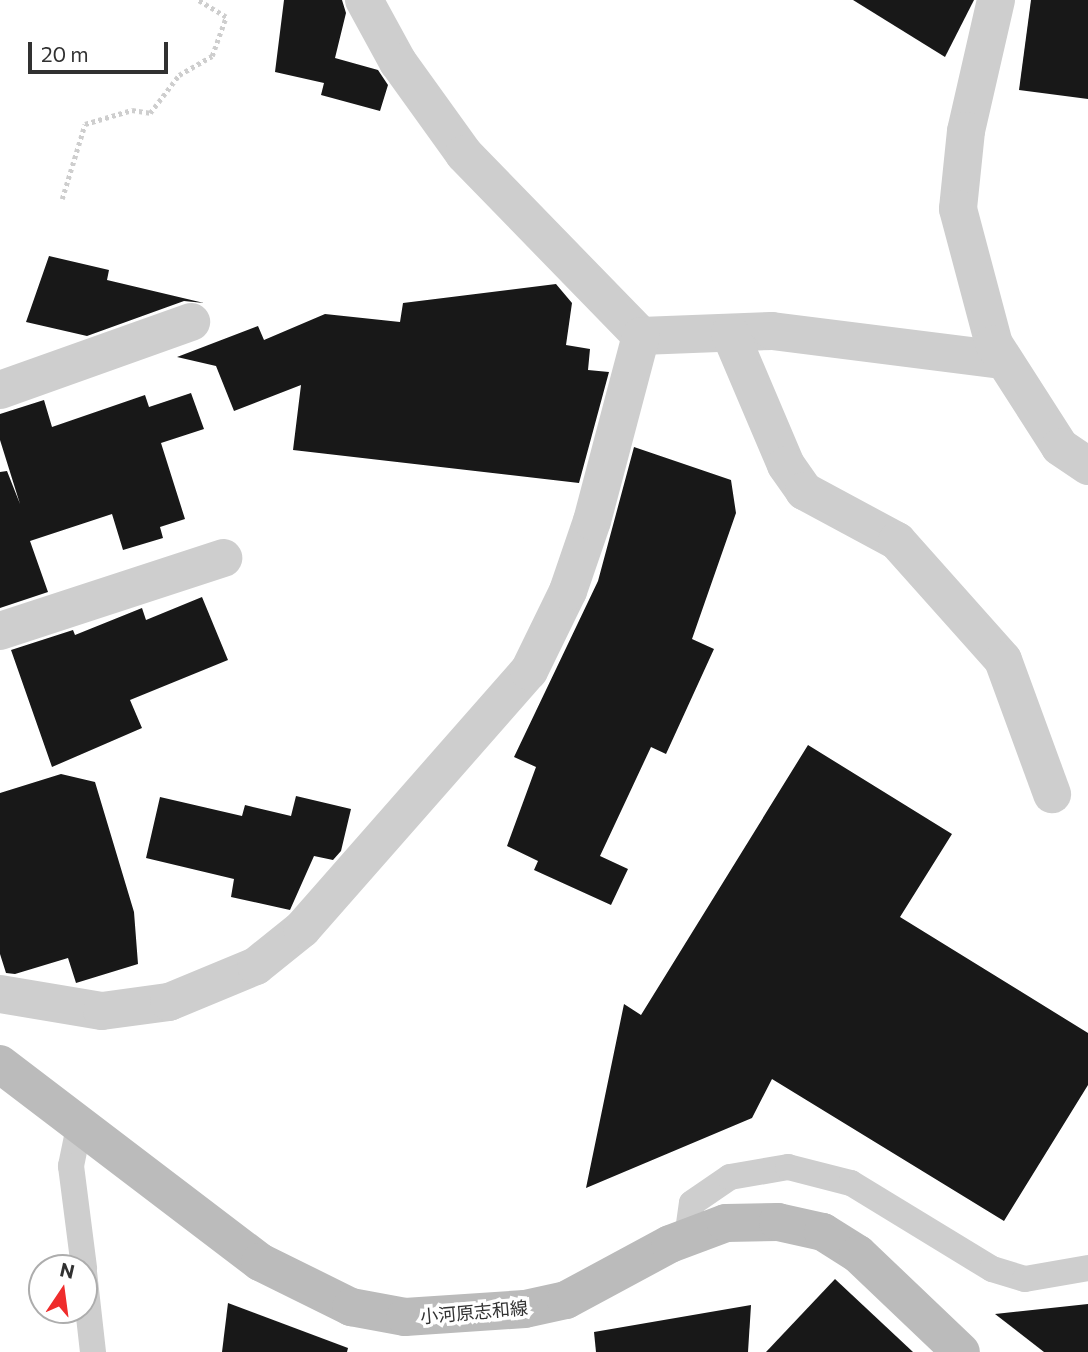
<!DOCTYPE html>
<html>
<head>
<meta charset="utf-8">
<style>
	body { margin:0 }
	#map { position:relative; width:1088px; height:1352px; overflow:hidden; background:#fff; font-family:Commissioner,"Noto Sans JP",sans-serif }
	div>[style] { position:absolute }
	.building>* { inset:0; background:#181818 }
	.path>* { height:4.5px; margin-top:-2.25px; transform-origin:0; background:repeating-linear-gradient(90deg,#cecece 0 3.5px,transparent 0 7px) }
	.lane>* { height:26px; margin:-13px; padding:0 13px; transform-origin:13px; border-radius:13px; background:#cecece }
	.street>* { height:38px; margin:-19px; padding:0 19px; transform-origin:19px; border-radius:19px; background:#cecece }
	.secondary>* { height:38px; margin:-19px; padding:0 19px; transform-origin:19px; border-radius:19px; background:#bbb }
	span { translate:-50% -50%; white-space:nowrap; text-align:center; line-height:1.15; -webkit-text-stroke:7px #fff; paint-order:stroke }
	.street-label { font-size:18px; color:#313131 }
	.north { position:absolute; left:28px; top:1254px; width:70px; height:70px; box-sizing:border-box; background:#fff; border:2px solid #adadad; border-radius:50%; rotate:13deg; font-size:19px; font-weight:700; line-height:28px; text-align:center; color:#313131 }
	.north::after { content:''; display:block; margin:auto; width:24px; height:32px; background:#ef2c2c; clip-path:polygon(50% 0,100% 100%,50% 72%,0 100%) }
	.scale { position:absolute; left:28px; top:42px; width:140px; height:32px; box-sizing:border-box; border:4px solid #313131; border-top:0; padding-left:9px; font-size:21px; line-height:24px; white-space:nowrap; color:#313131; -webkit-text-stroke:5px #fff; paint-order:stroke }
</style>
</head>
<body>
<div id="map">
	<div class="building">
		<i style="clip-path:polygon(284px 0,342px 0,346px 13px,335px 58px,378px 70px,388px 85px,380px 111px,321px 95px,324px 83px,275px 72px)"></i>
		<i style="clip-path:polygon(853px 0,974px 0,945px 57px)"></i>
		<i style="clip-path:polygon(1031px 0,1088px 0,1088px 99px,1019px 90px)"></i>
		<i style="clip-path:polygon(49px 256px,109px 270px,107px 280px,204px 303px,184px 301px,87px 336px,26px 322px)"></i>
		<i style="clip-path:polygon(556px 284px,572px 303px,566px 345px,590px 349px,588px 370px,609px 372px,579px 483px,293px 450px,301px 385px,234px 411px,216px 366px,177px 357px,258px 326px,264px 340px,325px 314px,400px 322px,403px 303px)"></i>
		<i style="clip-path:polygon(191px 393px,204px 429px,161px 443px,185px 519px,160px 527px,163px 538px,123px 550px,112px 514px,30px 541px,48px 592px,0 608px,0 472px,7px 471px,20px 504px,0 440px,0 414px,44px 400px,52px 427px,145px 395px,149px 407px)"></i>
		<i style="clip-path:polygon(634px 447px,731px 480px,736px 513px,692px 639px,714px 649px,666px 754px,651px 747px,600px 856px,628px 869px,611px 905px,534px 870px,538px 861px,507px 846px,536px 767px,514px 757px,598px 581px)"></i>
		<i style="clip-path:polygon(202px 597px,228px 660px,130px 700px,142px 728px,52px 767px,11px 650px,73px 630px,75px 635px,142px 608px,146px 620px)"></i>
		<i style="clip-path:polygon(808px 745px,952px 834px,900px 917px,1088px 1033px,1088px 1085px,1004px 1221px,772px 1079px,752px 1118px,586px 1188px,624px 1004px,641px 1015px)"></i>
		<i style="clip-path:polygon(61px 774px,95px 782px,134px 912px,138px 964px,76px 983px,68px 958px,15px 974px,6px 973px,0 954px,0 793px)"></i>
		<i style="clip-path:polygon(296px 796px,351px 809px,341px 851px,333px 860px,314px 856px,290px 910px,231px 897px,234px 879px,146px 858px,160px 797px,242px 816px,245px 805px,291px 816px)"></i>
		<i style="clip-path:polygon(835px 1279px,913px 1352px,766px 1352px)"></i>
		<i style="clip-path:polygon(228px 1303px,348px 1348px,347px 1352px,222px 1352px)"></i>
		<i style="clip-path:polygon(1088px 1304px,1088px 1352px,1044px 1352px,995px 1314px)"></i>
		<i style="clip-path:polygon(751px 1305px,748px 1352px,596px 1352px,594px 1332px)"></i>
	</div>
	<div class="path">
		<i style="left:62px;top:199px;width:78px;rotate:-73deg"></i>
		<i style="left:85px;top:124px;width:49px;rotate:-16.6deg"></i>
		<i style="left:132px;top:110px;width:18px;rotate:9deg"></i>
		<i style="left:150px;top:113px;width:48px;rotate:-52.7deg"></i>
		<i style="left:179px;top:75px;width:38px;rotate:-30deg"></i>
		<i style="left:212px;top:56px;width:41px;rotate:-70.3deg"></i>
		<i style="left:226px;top:17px;width:33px;rotate:-149deg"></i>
	</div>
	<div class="lane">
		<i style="left:80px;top:1122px;width:45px;rotate:101.6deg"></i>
		<i style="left:71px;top:1166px;width:103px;rotate:82.7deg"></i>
		<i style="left:687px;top:1238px;width:35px;rotate:-82deg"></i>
		<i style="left:692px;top:1203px;width:46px;rotate:-34.4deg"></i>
		<i style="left:730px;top:1177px;width:59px;rotate:-9.8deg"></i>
		<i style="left:788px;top:1167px;width:65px;rotate:14.3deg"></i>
		<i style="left:851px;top:1183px;width:165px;rotate:31.4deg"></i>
		<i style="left:992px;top:1269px;width:34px;rotate:17deg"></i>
		<i style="left:1025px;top:1279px;width:64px;rotate:-9.9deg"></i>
		<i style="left:84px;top:1272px;width:81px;rotate:83.6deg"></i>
	</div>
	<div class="street">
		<i style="left:364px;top:0;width:71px;rotate:61.3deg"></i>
		<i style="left:398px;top:62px;width:113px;rotate:54.3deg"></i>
		<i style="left:464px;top:154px;width:254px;rotate:45.8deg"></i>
		<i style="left:641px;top:336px;width:131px;rotate:-2.2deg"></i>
		<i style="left:772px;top:331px;width:233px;rotate:7.2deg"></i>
		<i style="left:996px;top:0;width:134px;rotate:102.9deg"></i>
		<i style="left:966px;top:131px;width:78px;rotate:95.9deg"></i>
		<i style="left:958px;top:209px;width:140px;rotate:75.1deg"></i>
		<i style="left:994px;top:344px;width:122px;rotate:57.3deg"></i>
		<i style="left:1060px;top:447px;width:34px;rotate:34deg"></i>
		<i style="left:730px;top:333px;width:143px;rotate:67deg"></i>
		<i style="left:786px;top:465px;width:32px;rotate:55deg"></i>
		<i style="left:804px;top:491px;width:106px;rotate:28.3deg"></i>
		<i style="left:897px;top:541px;width:159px;rotate:48.3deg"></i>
		<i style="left:1003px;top:660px;width:143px;rotate:69.9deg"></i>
		<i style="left:0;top:390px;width:203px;rotate:-19.6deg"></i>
		<i style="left:0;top:631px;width:235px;rotate:-18.1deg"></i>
		<i style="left:0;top:994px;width:103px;rotate:9.5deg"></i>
		<i style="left:102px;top:1011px;width:68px;rotate:-7.7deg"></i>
		<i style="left:169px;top:1002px;width:94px;rotate:-22.5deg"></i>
		<i style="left:256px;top:966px;width:59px;rotate:-38.8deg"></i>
		<i style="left:302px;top:929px;width:344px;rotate:-48.7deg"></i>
		<i style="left:529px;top:671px;width:89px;rotate:-64deg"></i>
		<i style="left:568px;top:591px;width:74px;rotate:-71.1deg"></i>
		<i style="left:592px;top:521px;width:191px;rotate:-75.2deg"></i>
	</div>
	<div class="secondary">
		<i style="left:0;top:1064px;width:327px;rotate:37.3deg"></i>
		<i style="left:260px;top:1262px;width:102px;rotate:26.3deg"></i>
		<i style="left:351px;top:1307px;width:55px;rotate:10.5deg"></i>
		<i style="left:405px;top:1317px;width:120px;rotate:-3.8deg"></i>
		<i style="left:525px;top:1309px;width:42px;rotate:-12.4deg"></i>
		<i style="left:566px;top:1300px;width:118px;rotate:-28.3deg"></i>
		<i style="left:670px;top:1244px;width:60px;rotate:-20.6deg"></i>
		<i style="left:726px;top:1223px;width:52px;rotate:-1.1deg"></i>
		<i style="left:778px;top:1222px;width:46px;rotate:12.5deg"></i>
		<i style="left:823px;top:1232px;width:41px;rotate:32.2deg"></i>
		<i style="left:858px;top:1254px;width:142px;rotate:43.6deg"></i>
	</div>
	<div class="street-label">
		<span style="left:474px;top:1312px;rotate:-5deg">小河原志和線</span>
	</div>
	<div class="north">N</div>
	<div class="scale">20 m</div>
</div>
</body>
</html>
